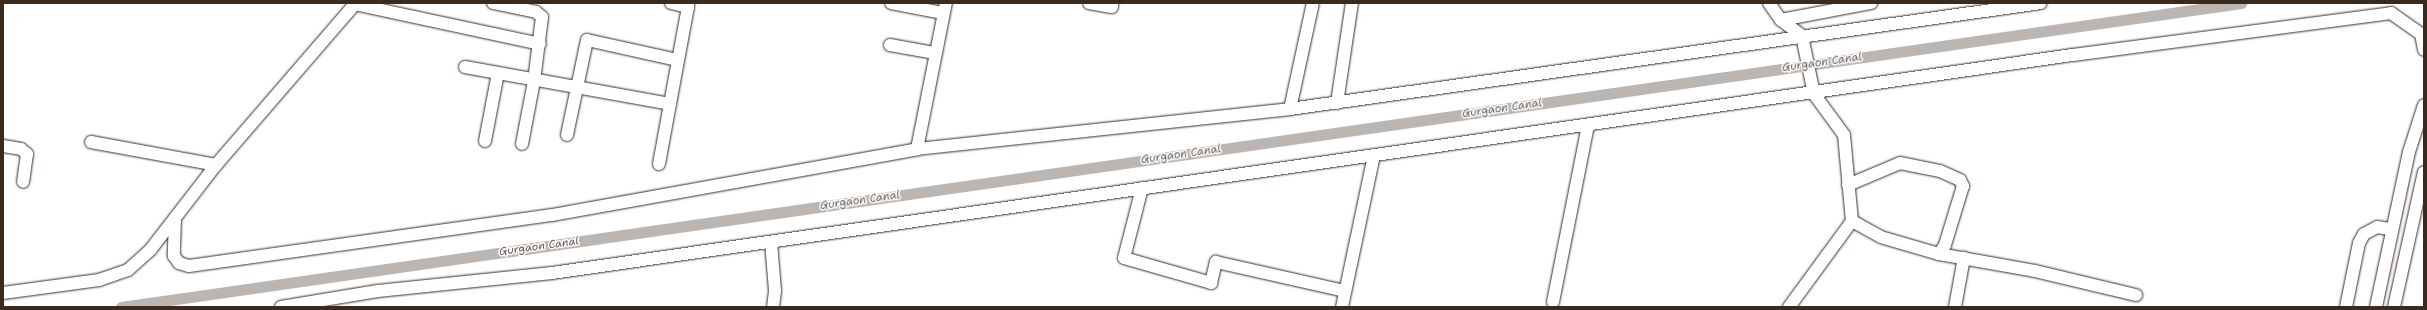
<!DOCTYPE html>
<html>
<head>
<meta charset="utf-8">
<style>
	body { margin:0 }
	#map { position:relative; width:2427px; height:310px; overflow:hidden; background:#fff; font-family:"Shantell Sans",sans-serif }
	div>[style] { position:absolute }
	.canal>* { height:11px; margin:-5.5px; padding:0 5.5px; transform-origin:5.5px; border-radius:5.5px; background:#bcb6b3 }
	.roads { filter:drop-shadow(0 0 1px #3b2a1e) drop-shadow(0 0 1px #3b2a1e) }
	.minor>* { height:12px; margin:-6px; padding:0 6px; transform-origin:6px; border-radius:6px; background:#fff }
	span { translate:-50% -50%; white-space:nowrap; text-align:center; line-height:1.15; -webkit-text-stroke:3px #fff; paint-order:stroke }
	.water-label { font-size:11px; color:#685b52; font-style:italic }
	.frame { position:absolute; inset:0; border:4px solid #3b2a1e; pointer-events:none }
</style>
</head>
<body>
<div id="map">
	<div class="canal">
		<i style="left:121px;top:307px;width:2142px;rotate:-8.16deg"></i>
	</div>
	<div class="roads">
		<div class="minor">
			<i style="left:493px;top:3px;width:44px;rotate:11.8deg"></i>
			<i style="left:536px;top:12px;width:8px;rotate:40deg"></i>
			<i style="left:542px;top:17px;width:64px;rotate:97.1deg"></i>
			<i style="left:534px;top:81px;width:64px;rotate:100.8deg"></i>
			<i style="left:671px;top:3px;width:17px;rotate:13deg"></i>
			<i style="left:688px;top:7px;width:4px;rotate:-90deg"></i>
			<i style="left:891px;top:3px;width:53px;rotate:10.9deg"></i>
			<i style="left:1089px;top:3px;width:23px;rotate:10deg"></i>
			<i style="left:1112px;top:7px;width:4px;rotate:-90deg"></i>
			<i style="left:1769px;top:3px;width:21px;rotate:55deg"></i>
			<i style="left:1781px;top:20px;width:26px;rotate:37deg"></i>
			<i style="left:1802px;top:36px;width:59px;rotate:78.3deg"></i>
			<i style="left:1814px;top:94px;width:51px;rotate:53.8deg"></i>
			<i style="left:1844px;top:135px;width:86px;rotate:84.7deg"></i>
			<i style="left:1852px;top:221px;width:107px;rotate:126.2deg"></i>
			<i style="left:354px;top:4px;width:190px;rotate:12.1deg"></i>
			<i style="left:1781px;top:20px;width:92px;rotate:-10.7deg"></i>
			<i style="left:890px;top:45px;width:46px;rotate:10.1deg"></i>
			<i style="left:465px;top:67px;width:208px;rotate:10.2deg"></i>
			<i style="left:670px;top:104px;width:61px;rotate:100.4deg"></i>
			<i style="left:1337px;top:103px;width:101px;rotate:-81.5deg"></i>
			<i style="left:670px;top:104px;width:99px;rotate:-79.5deg"></i>
			<i style="left:1290px;top:109px;width:108px;rotate:-77.8deg"></i>
			<i style="left:567px;top:135px;width:97px;rotate:-78.1deg"></i>
			<i style="left:587px;top:40px;width:92px;rotate:12.5deg"></i>
			<i style="left:485px;top:141px;width:69px;rotate:-79.2deg"></i>
			<i style="left:91px;top:142px;width:127px;rotate:10.4deg"></i>
			<i style="left:3px;top:146px;width:18px;rotate:9deg"></i>
			<i style="left:21px;top:149px;width:8px;rotate:40deg"></i>
			<i style="left:27px;top:154px;width:28px;rotate:98deg"></i>
			<i style="left:917px;top:149px;width:149px;rotate:-78.8deg"></i>
			<i style="left:1848px;top:185px;width:56px;rotate:-22.9deg"></i>
			<i style="left:1900px;top:163px;width:41px;rotate:11.3deg"></i>
			<i style="left:1940px;top:171px;width:22px;rotate:24deg"></i>
			<i style="left:1960px;top:180px;width:7px;rotate:63deg"></i>
			<i style="left:1963px;top:186px;width:62px;rotate:107deg"></i>
			<i style="left:1945px;top:245px;width:11px;rotate:124deg"></i>
			<i style="left:1939px;top:254px;width:60px;rotate:-163.7deg"></i>
			<i style="left:1881px;top:237px;width:33px;rotate:-151deg"></i>
			<i style="left:1142px;top:188px;width:72px;rotate:104.4deg"></i>
			<i style="left:1124px;top:258px;width:91px;rotate:16deg"></i>
			<i style="left:1211px;top:283px;width:22px;rotate:-77deg"></i>
			<i style="left:1216px;top:262px;width:132px;rotate:12.7deg"></i>
			<i style="left:175px;top:219px;width:37px;rotate:92deg"></i>
			<i style="left:174px;top:256px;width:9px;rotate:54deg"></i>
			<i style="left:179px;top:263px;width:10px;rotate:17deg"></i>
			<i style="left:189px;top:266px;width:367px;rotate:-8deg"></i>
			<i style="left:552px;top:215px;width:371px;rotate:-10.2deg"></i>
			<i style="left:917px;top:149px;width:375px;rotate:-6.1deg"></i>
			<i style="left:1290px;top:109px;width:758px;rotate:-8.03deg"></i>
			<i style="left:771px;top:242px;width:49px;rotate:85.3deg"></i>
			<i style="left:775px;top:291px;width:16px;rotate:97deg"></i>
			<i style="left:1939px;top:254px;width:97px;rotate:10deg"></i>
			<i style="left:2035px;top:271px;width:104px;rotate:13.4deg"></i>
			<i style="left:3px;top:293px;width:97px;rotate:-7.7deg"></i>
			<i style="left:99px;top:280px;width:31px;rotate:-19deg"></i>
			<i style="left:128px;top:270px;width:31px;rotate:-42deg"></i>
			<i style="left:151px;top:249px;width:106px;rotate:-52.3deg"></i>
			<i style="left:216px;top:165px;width:214px;rotate:-49.2deg"></i>
			<i style="left:1553px;top:302px;width:180px;rotate:-78.8deg"></i>
			<i style="left:281px;top:307px;width:98px;rotate:-9.4deg"></i>
			<i style="left:378px;top:291px;width:175px;rotate:-5.9deg"></i>
			<i style="left:552px;top:273px;width:1537px;rotate:-8.16deg"></i>
			<i style="left:2073px;top:55px;width:321px;rotate:-7.5deg"></i>
			<i style="left:2391px;top:13px;width:37px;rotate:35deg"></i>
			<i style="left:2421px;top:34px;width:16px;rotate:79deg"></i>
			<i style="left:1342px;top:307px;width:155px;rotate:-78.1deg"></i>
			<i style="left:1955px;top:307px;width:50px;rotate:-79.6deg"></i>
			<i style="left:2346px;top:307px;width:65px;rotate:-78.5deg"></i>
			<i style="left:2359px;top:243px;width:10px;rotate:-61deg"></i>
			<i style="left:2364px;top:234px;width:15px;rotate:-28deg"></i>
			<i style="left:2377px;top:227px;width:13px;rotate:9deg"></i>
			<i style="left:2376px;top:307px;width:158px;rotate:-78deg"></i>
			<i style="left:2409px;top:152px;width:49px;rotate:-72.3deg"></i>
			<i style="left:2394px;top:307px;width:138px;rotate:-77.5deg"></i>
		</div>
	</div>
	<div class="water-label">
		<span style="left:1822px;top:63px;rotate:-8deg">Gurgaon Canal</span>
		<span style="left:1502px;top:109px;rotate:-8deg">Gurgaon Canal</span>
		<span style="left:1181px;top:155px;rotate:-8deg">Gurgaon Canal</span>
		<span style="left:860px;top:201px;rotate:-8deg">Gurgaon Canal</span>
		<span style="left:539px;top:247px;rotate:-8deg">Gurgaon Canal</span>
	</div>
	<div class="frame"></div>
</div>
</body>
</html>
